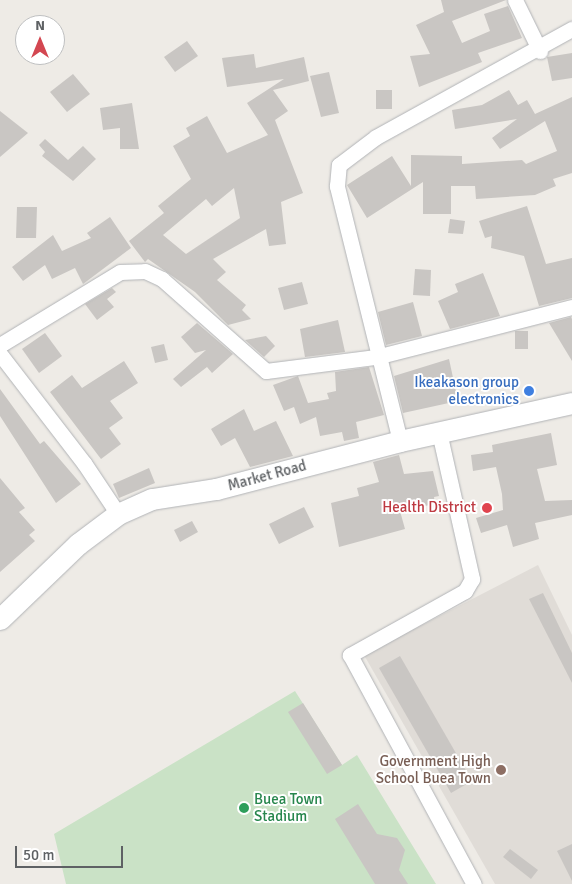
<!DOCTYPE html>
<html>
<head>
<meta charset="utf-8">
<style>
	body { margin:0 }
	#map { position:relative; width:572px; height:884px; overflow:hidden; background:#eeebe6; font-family:Signika,sans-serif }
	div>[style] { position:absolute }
	.education>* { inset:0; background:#e0dcd7 }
	.green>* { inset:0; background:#cae2c6 }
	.building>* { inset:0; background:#c9c6c3 }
	.roads { filter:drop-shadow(0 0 1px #b1b3b6) drop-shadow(0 0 1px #b1b3b6) }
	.street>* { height:15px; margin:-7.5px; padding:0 7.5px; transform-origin:7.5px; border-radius:7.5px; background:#fff }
	.secondary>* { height:21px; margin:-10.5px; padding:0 10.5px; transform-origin:10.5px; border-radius:10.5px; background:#fff }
	.dots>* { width:14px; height:14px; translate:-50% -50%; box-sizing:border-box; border:2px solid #fff; border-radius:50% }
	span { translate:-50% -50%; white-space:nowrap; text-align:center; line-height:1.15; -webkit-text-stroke:4px #fff; paint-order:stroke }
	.shop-label { font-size:15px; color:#366cbe }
	.right { translate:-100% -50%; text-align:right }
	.street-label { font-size:15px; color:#5e6164 }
	.health-label { font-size:15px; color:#be3a42 }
	.education-label { font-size:15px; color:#785e54 }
	.leisure-label { font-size:15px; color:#27864d }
	.left { translate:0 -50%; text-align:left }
	.north { position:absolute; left:15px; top:15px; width:50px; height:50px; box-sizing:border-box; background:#fff; border:1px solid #bfc0c1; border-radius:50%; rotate:0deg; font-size:14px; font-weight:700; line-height:20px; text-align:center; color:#5e6164 }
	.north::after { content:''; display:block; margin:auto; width:18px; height:22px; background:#d34751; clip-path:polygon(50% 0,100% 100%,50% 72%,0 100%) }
	.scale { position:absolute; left:15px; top:846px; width:108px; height:22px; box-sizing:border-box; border:2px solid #5e6164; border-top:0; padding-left:6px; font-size:15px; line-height:18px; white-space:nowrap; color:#5e6164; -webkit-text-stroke:4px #fff; paint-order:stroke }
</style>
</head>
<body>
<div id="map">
	<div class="education">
		<i style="clip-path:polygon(538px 565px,572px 635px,572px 884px,495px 884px,364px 655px)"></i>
	</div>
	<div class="green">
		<i style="clip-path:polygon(295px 691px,342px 765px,357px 755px,436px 884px,66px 884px,54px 834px)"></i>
	</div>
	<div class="building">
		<i style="clip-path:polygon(441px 0,506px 0,452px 21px,462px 43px,490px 31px,484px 14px,508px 6px,522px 38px,478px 53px,482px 62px,419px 87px,410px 56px,430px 54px,416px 25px,444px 12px)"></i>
		<i style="clip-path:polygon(187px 41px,198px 56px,175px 72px,164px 57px)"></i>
		<i style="clip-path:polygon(572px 53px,572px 78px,552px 81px,547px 57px)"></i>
		<i style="clip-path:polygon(evenodd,254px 54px,256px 68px,304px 57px,309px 81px,273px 90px,288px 111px,275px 120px,303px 193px,281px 202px,286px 244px,269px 246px,266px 229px,213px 259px,226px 272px,217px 280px,246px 305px,242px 310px,251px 319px,228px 325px,195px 292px,148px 259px,145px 262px,129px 241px,164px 213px,158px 206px,191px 179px,173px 146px,190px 136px,186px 128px,207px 116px,227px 153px,268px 135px,247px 103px,284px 79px,227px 87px,222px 58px,254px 54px,234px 188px,240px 218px,186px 254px,163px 235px,206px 199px,212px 206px,234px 188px)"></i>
		<i style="clip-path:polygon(329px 72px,339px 113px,321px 117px,310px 76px)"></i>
		<i style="clip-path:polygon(73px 74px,90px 94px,67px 112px,50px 92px)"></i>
		<i style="clip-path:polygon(376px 90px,392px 90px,392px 109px,376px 109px)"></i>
		<i style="clip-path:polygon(509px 90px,518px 105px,527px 100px,535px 114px,572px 97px,572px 173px,553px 179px,556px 186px,535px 195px,476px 199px,475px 186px,451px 186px,451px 214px,423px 214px,423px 182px,367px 218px,347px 185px,392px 156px,411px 186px,411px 155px,462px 156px,462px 164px,522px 160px,526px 164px,557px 151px,545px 121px,500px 149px,492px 138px,517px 119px,455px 129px,452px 110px,482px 105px)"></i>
		<i style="clip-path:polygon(132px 103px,139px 149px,120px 149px,120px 128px,103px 130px,100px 108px)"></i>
		<i style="clip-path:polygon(0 111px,28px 133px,0 157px)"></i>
		<i style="clip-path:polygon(45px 139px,68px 160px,83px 146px,96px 159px,73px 181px,42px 156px,45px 152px,39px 145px)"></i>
		<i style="clip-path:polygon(527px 206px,546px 264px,572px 258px,572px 298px,539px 306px,524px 256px,491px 248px,492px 236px,485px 238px,479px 221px)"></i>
		<i style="clip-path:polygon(17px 207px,37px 207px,36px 238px,16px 238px)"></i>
		<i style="clip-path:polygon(110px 217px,131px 248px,83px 284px,75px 268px,52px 279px,45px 265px,23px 281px,12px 267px,53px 235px,62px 251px,91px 238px,87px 233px)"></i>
		<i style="clip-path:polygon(450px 219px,465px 221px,463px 234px,448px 233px)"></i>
		<i style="clip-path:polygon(415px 269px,431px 270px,430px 296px,413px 295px)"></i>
		<i style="clip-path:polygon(483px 273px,500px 316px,450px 329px,438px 301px,458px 292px,455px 284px)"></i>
		<i style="clip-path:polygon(302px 282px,308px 304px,284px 310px,278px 288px)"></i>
		<i style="clip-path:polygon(112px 288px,116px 292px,107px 299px,114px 307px,97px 320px,85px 304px)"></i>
		<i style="clip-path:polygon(413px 302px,422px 336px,386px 345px,378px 312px)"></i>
		<i style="clip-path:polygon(571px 317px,572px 319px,572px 361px,549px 323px)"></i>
		<i style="clip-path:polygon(338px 320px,345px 352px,305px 357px,300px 329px)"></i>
		<i style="clip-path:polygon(197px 323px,233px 354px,212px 373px,207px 367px,181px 387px,173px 379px,206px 350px,195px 353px,181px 337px)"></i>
		<i style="clip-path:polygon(515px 331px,528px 331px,528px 349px,515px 349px)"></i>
		<i style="clip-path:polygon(45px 333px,62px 356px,39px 373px,22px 349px)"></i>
		<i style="clip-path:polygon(266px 336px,275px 346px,264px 357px,245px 340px)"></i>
		<i style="clip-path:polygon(164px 344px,168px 360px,155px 363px,151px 347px)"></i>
		<i style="clip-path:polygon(449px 359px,458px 401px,403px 413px,394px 376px)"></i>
		<i style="clip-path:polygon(124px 361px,138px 383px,110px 401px,123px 418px,109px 428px,121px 444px,101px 459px,50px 392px,72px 375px,82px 388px)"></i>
		<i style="clip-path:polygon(369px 367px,384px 415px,356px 422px,359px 438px,344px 441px,342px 432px,320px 436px,316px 417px,300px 424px,294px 407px,284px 411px,273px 385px,298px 376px,308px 403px,329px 399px,327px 393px,336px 391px,335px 372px)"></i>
		<i style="clip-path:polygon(0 389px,40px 444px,44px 441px,81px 484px,56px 503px,0 416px)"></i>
		<i style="clip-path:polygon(244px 409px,254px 431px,276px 421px,293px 456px,250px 467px,235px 438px,221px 446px,211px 429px)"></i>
		<i style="clip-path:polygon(551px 433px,557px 465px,537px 469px,545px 501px,572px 500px,572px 515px,535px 523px,539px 539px,513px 547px,507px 525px,481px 533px,476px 518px,503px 510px,502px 494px,496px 467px,473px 471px,471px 455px,493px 452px,492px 445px)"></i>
		<i style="clip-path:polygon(399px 455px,404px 474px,433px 471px,439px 496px,434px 497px,435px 504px,400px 511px,405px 529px,339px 547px,331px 503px,359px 496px,357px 488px,379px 482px,373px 462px)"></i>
		<i style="clip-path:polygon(149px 468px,155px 483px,119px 498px,113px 484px)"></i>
		<i style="clip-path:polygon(0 478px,25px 508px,19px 512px,35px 530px,29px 535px,35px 541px,0 572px)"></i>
		<i style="clip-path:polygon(304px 507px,314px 527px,279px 544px,269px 524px)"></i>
		<i style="clip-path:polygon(192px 521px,198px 532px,180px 542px,174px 530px)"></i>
		<i style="clip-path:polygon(543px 593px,572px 653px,572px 683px,529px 599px)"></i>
		<i style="clip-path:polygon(400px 656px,472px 781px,451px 793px,379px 668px)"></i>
		<i style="clip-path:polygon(303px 703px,342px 765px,327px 774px,288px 712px)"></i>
		<i style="clip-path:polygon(358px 804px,377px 834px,397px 838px,405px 850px,399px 870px,408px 884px,375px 884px,335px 819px)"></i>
		<i style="clip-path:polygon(572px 844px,572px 881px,557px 851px)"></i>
		<i style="clip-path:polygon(510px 849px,538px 870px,531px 879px,503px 857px)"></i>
	</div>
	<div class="roads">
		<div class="street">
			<i style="left:515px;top:0;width:57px;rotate:63.9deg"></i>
			<i style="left:0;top:345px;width:140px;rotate:-31.3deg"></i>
			<i style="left:120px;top:272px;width:25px;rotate:-2deg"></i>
			<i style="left:145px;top:271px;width:19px;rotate:25deg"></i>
			<i style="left:162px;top:279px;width:139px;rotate:41.5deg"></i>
			<i style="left:266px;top:371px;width:111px;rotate:-7.3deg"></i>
			<i style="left:376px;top:357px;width:202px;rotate:-14.3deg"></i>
			<i style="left:0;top:354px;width:138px;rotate:52.4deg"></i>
			<i style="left:84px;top:463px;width:61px;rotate:56.3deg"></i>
			<i style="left:439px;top:432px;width:151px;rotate:77.3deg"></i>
			<i style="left:472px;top:579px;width:14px;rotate:120deg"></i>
			<i style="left:465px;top:591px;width:132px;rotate:150.9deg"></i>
			<i style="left:350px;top:655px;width:260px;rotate:61.6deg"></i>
			<i style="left:400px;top:441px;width:263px;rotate:-103.9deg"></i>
			<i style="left:337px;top:186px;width:21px;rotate:-85deg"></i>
			<i style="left:339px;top:165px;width:46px;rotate:-37.1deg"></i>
			<i style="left:376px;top:137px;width:224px;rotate:-28.9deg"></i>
		</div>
		<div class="secondary">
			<i style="left:0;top:619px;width:108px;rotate:-43.9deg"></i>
			<i style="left:78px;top:544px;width:50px;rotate:-36.9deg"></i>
			<i style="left:118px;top:514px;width:37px;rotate:-24deg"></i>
			<i style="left:152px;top:499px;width:65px;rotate:-8.9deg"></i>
			<i style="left:216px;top:489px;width:190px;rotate:-14.6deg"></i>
			<i style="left:400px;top:441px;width:176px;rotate:-12.5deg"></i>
		</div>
	</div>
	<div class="dots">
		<i style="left:529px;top:391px;background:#3f7fe0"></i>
		<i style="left:487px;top:508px;background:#e0444e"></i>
		<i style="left:501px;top:770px;background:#8d6e63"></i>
		<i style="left:244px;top:808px;background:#2e9e5b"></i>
	</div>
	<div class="shop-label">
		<span class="right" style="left:519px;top:391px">Ikeakason group<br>electronics</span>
	</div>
	<div class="street-label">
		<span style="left:267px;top:476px;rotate:-15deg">Market Road</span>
	</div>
	<div class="health-label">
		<span class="right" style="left:476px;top:508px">Health District</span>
	</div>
	<div class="education-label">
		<span class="right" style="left:491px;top:770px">Government High<br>School Buea Town</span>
	</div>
	<div class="leisure-label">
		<span class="left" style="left:254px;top:808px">Buea Town<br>Stadium</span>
	</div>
	<div class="north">N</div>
	<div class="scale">50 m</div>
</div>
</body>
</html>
